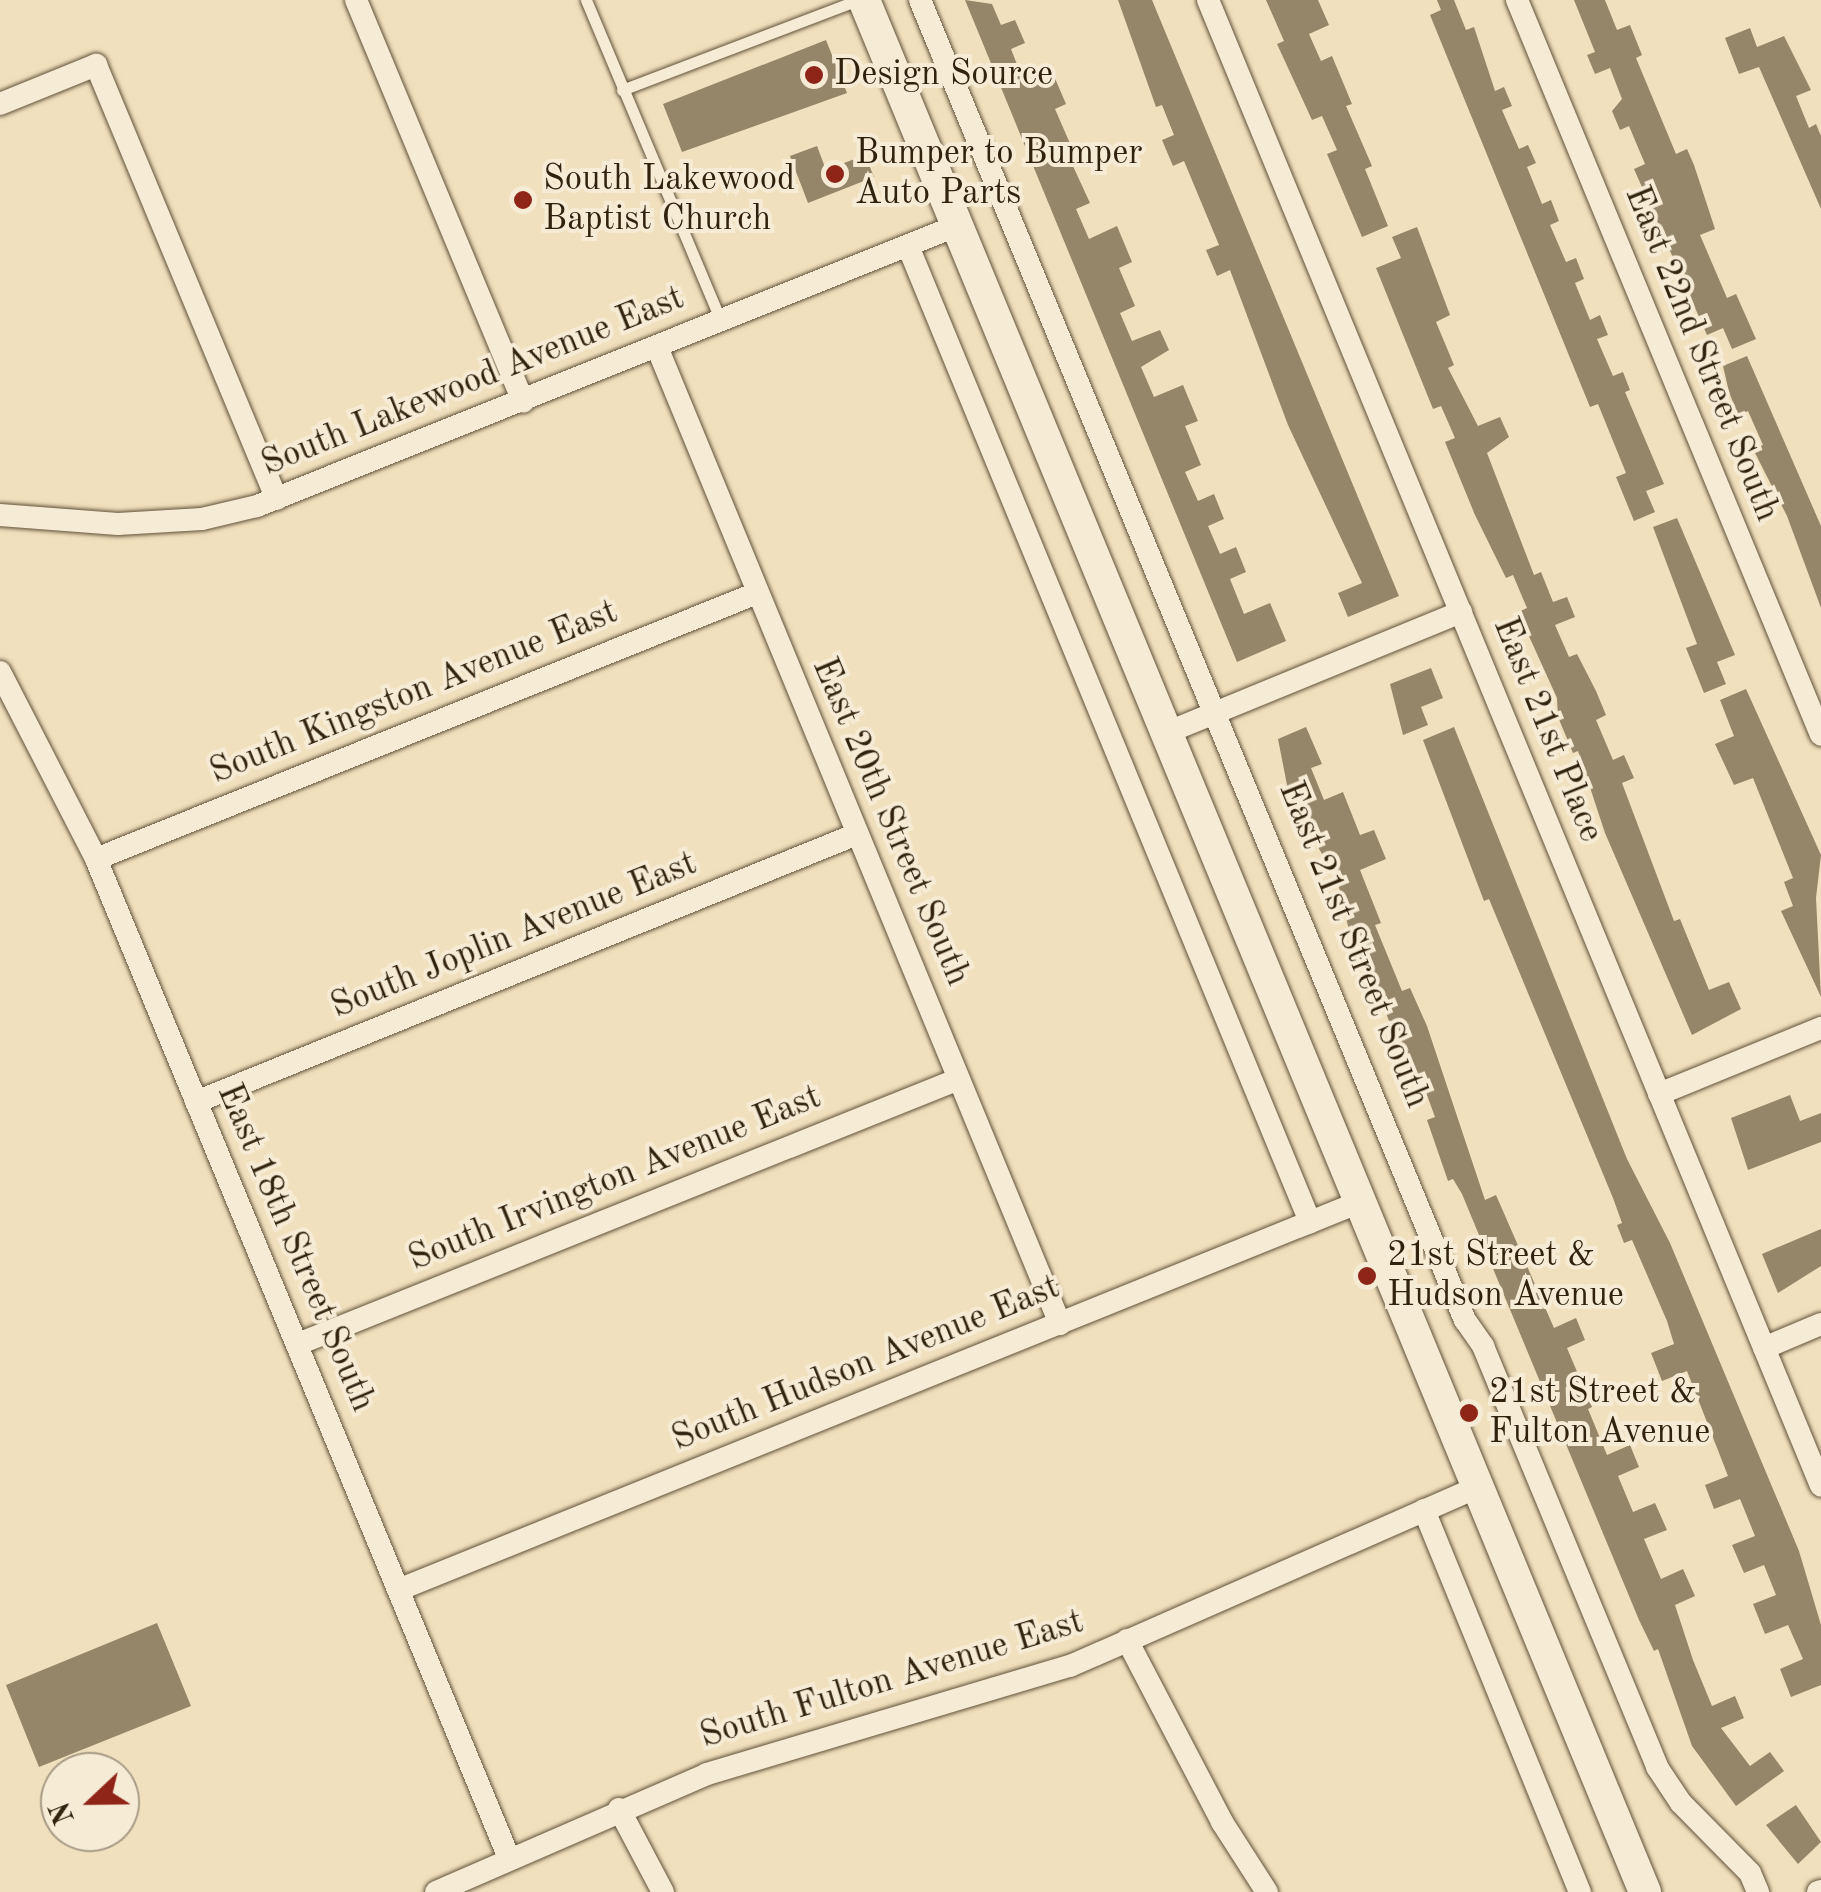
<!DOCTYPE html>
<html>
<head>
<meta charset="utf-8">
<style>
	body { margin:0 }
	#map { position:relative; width:1821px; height:1892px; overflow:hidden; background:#f1e0bd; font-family:"Old Standard TT",serif }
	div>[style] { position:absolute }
	.building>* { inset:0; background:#958569 }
	.roads { filter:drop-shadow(0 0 2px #61523a) drop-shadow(0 0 2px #61523a) }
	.lane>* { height:11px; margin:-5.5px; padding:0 5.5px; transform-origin:5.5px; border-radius:5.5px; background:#f6ebd4 }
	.street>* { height:22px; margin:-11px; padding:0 11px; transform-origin:11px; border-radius:11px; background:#f6ebd4 }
	.secondary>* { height:32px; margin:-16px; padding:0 16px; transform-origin:16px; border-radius:16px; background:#f6ebd4 }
	.dots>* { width:28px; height:28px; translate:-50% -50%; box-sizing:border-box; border:5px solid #f6ebd4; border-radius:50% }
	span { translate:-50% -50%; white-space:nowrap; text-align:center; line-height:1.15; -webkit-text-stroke:8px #f6ebd4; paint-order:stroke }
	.poi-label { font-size:35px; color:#31220e }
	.left { translate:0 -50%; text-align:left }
	.street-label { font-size:35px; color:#31220e }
	.north { position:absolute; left:40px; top:1752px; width:100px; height:100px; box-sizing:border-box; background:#f6ebd4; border:2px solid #a79b85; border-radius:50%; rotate:248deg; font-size:28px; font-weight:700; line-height:40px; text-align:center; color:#31220e }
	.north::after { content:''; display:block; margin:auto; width:35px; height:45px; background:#8f2418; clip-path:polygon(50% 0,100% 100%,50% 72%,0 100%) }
</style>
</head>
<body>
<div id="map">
	<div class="building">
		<i style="clip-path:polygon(965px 0,992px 4px,1001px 25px,1015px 20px,1025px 43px,1011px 49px,1023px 80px,1051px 69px,1066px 104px,1055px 109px,1072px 148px,1066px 151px,1090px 203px,1076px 209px,1089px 239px,1117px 226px,1132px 262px,1119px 268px,1135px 306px,1120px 313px,1132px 341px,1160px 330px,1169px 350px,1141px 367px,1154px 397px,1183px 385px,1198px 421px,1185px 426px,1201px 465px,1185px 472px,1198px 501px,1214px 494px,1224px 519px,1208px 526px,1220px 554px,1236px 547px,1246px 572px,1230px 579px,1244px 614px,1270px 603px,1286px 641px,1237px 662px)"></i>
		<i style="clip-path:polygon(1118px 0,1152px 0,1399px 596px,1348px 617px,1338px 593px,1362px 583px,1288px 425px,1230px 270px,1217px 276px,1206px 250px,1219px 245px,1184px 161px,1173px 166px,1162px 140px,1174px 135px,1162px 105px,1156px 107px)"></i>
		<i style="clip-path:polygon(1266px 0,1318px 0,1329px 25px,1309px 34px,1321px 61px,1332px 56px,1352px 104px,1346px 106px,1372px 166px,1365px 169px,1388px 226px,1362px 237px,1327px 154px,1337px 150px,1322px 116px,1312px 120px,1277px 44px,1284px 41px)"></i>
		<i style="clip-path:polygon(1437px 0,1454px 0,1466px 30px,1474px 27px,1495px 91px,1504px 87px,1512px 106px,1502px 110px,1519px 149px,1528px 145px,1536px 163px,1527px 167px,1542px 204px,1551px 200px,1559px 221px,1550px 225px,1566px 262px,1576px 258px,1584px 279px,1575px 283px,1590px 320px,1600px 315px,1608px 335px,1597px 339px,1613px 376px,1623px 372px,1630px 390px,1625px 392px,1664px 484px,1646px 491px,1655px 512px,1634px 521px,1616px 477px,1626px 473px,1598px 404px,1590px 407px,1430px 15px,1441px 10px)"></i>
		<i style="clip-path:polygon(1574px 0,1605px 0,1617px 30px,1630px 25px,1642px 55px,1636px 58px,1676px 154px,1687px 149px,1694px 165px,1715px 229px,1700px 235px,1727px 298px,1736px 294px,1756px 339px,1732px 349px,1723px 328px,1707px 335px,1634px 169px,1645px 164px,1629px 126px,1620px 130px,1612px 111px,1622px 99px,1610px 68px,1595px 74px,1587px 55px,1595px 52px)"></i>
		<i style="clip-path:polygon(1750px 28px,1757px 47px,1784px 36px,1811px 90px,1796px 96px,1809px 128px,1816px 124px,1821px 136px,1821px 209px,1759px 67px,1739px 74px,1725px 38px)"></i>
		<i style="clip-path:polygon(826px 40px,847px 93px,682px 152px,663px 104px)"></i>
		<i style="clip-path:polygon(817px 146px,826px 170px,865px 155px,874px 177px,808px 203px,790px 156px)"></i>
		<i style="clip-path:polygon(1417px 227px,1450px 315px,1436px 322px,1454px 365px,1448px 368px,1478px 426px,1500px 417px,1509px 437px,1487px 453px,1534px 575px,1541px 572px,1553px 602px,1567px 597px,1575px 617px,1555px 625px,1569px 657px,1577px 654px,1596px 691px,1606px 715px,1596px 720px,1613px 760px,1624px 755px,1634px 778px,1622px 783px,1674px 921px,1680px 919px,1709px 990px,1729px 982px,1741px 1009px,1692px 1035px,1605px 833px,1578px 751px,1573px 753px,1558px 717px,1557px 698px,1518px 612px,1527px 608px,1513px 575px,1506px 578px,1475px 515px,1445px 442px,1455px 438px,1441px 406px,1433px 409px,1376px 268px,1401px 258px,1392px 237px)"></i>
		<i style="clip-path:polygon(1747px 356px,1821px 526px,1821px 608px,1787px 516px,1753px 449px,1763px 445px,1748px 411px,1738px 415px,1729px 392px,1723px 366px)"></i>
		<i style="clip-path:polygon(1677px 518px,1735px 655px,1717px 662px,1726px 684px,1704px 693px,1686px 648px,1697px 644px,1653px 527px)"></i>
		<i style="clip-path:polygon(1431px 668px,1443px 698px,1421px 707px,1428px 725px,1403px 735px,1390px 684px)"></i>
		<i style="clip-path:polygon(1746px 689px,1821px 855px,1816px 898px,1821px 997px,1781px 911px,1793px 906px,1784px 882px,1793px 878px,1753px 778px,1734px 785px,1715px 744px,1734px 736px,1720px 700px)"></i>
		<i style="clip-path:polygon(1306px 727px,1322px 764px,1311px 768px,1324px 800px,1343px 792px,1360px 835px,1374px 830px,1386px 859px,1360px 870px,1381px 923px,1375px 925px,1402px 991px,1410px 988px,1427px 1026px,1485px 1200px,1496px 1195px,1554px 1328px,1576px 1318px,1585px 1340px,1567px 1348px,1592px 1407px,1588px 1409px,1607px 1455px,1630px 1445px,1639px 1467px,1618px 1476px,1633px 1512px,1655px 1503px,1667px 1530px,1644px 1539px,1661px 1579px,1683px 1569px,1695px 1596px,1675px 1605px,1693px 1660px,1712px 1706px,1735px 1696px,1744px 1718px,1721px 1728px,1750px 1766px,1770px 1752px,1784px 1771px,1736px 1806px,1692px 1746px,1658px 1649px,1654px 1651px,1639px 1620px,1462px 1194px,1453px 1179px,1448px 1181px,1427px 1120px,1435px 1117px,1424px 1087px,1416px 1090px,1375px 985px,1355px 956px,1337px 879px,1290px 800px,1278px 739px)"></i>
		<i style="clip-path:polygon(1454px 727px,1627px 1159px,1670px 1243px,1799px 1551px,1821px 1625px,1821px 1685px,1791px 1697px,1780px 1669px,1803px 1659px,1788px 1625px,1765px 1634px,1753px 1604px,1776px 1595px,1764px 1565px,1744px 1573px,1732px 1545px,1755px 1536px,1740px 1499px,1714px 1509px,1705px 1485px,1728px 1476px,1687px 1371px,1662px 1381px,1651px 1353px,1674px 1344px,1667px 1321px,1632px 1240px,1624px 1243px,1617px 1225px,1622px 1223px,1613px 1198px,1489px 899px,1484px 901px,1423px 740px)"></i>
		<i style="clip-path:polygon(1790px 1095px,1800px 1121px,1821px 1113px,1821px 1142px,1748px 1170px,1731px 1118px)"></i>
		<i style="clip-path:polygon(1821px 1229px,1821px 1266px,1778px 1293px,1762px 1254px)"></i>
		<i style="clip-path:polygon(157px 1623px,191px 1706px,39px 1767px,6px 1685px)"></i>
		<i style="clip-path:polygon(1796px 1805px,1821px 1842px,1798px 1864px,1766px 1825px)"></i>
	</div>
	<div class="roads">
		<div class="lane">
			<i style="left:586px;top:0;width:348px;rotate:67.2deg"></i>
			<i style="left:622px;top:90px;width:253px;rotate:-20.9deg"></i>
		</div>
		<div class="street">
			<i style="left:356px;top:0;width:435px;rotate:67.4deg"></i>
			<i style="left:920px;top:0;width:1428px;rotate:67.57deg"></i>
			<i style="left:1465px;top:1320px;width:32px;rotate:55deg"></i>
			<i style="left:1483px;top:1346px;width:456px;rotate:67.5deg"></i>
			<i style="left:1657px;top:1767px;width:43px;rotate:56.3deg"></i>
			<i style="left:1681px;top:1803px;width:98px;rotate:45.4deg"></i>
			<i style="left:1750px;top:1873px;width:21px;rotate:67deg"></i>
			<i style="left:1208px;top:0;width:1607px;rotate:67.58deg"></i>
			<i style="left:1517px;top:0;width:795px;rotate:67.53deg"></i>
			<i style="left:0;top:104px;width:104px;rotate:-22.1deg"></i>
			<i style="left:96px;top:65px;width:470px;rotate:67.4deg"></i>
			<i style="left:908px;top:246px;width:1056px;rotate:67.61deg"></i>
			<i style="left:657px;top:347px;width:1057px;rotate:67.58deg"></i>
			<i style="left:0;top:515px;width:118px;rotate:4.4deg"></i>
			<i style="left:118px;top:524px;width:84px;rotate:-3.4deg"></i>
			<i style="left:202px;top:519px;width:57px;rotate:-13.3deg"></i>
			<i style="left:257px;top:506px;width:753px;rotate:-21.83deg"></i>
			<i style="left:0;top:672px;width:210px;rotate:62.8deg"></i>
			<i style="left:96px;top:859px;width:1081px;rotate:67.54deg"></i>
			<i style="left:1166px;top:733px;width:319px;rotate:-22.3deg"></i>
			<i style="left:96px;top:859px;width:713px;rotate:-21.92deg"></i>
			<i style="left:1659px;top:1094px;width:175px;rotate:-22.2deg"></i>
			<i style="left:196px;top:1102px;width:713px;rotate:-22.07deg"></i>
			<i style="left:298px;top:1344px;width:712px;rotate:-21.85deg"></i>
			<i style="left:1764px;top:1348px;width:62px;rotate:-22.8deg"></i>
			<i style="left:1424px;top:1510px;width:413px;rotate:67.8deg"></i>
			<i style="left:398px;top:1590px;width:1037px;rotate:-21.97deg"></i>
			<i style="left:1127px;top:1640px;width:205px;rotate:62.4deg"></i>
			<i style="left:1222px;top:1822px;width:83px;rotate:57.3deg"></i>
			<i style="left:619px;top:1809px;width:94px;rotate:62.1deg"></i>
			<i style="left:436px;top:1892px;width:296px;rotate:-23.5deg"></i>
			<i style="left:707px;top:1774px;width:379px;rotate:-16.6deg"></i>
			<i style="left:1070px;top:1666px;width:446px;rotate:-23.7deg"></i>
			<i style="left:1818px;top:1892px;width:3px;rotate:-18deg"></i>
		</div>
		<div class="secondary">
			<i style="left:864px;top:0;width:2047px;rotate:67.57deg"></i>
		</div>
	</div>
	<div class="dots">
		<i style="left:814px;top:75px;background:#8f2418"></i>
		<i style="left:835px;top:174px;background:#8f2418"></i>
		<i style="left:523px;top:200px;background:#8f2418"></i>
		<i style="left:1367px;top:1276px;background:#8f2418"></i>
		<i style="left:1469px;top:1413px;background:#8f2418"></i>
	</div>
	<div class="poi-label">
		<span class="left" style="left:834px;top:75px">Design Source</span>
		<span class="left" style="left:855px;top:174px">Bumper to Bumper<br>Auto Parts</span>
		<span class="left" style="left:543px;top:200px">South Lakewood<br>Baptist Church</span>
		<span class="left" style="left:1387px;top:1276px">21st Street &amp;<br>Hudson Avenue</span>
		<span class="left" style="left:1489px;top:1413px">21st Street &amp;<br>Fulton Avenue</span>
	</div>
	<div class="street-label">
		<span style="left:1701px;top:354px;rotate:68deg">East 22nd Street South</span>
		<span style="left:473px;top:382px;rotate:-22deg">South Lakewood Avenue East</span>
		<span style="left:414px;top:693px;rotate:-22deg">South Kingston Avenue East</span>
		<span style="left:1547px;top:730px;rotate:68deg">East 21st Place</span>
		<span style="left:890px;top:822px;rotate:67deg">East 20th Street South</span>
		<span style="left:514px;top:936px;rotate:-22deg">South Joplin Avenue East</span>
		<span style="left:1353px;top:945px;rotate:68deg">East 21st Street South</span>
		<span style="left:615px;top:1179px;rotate:-22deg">South Irvington Avenue East</span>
		<span style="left:295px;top:1248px;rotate:67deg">East 18th Street South</span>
		<span style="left:866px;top:1364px;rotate:-22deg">South Hudson Avenue East</span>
		<span style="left:892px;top:1680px;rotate:-17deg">South Fulton Avenue East</span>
	</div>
	<div class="north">N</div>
</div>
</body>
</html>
